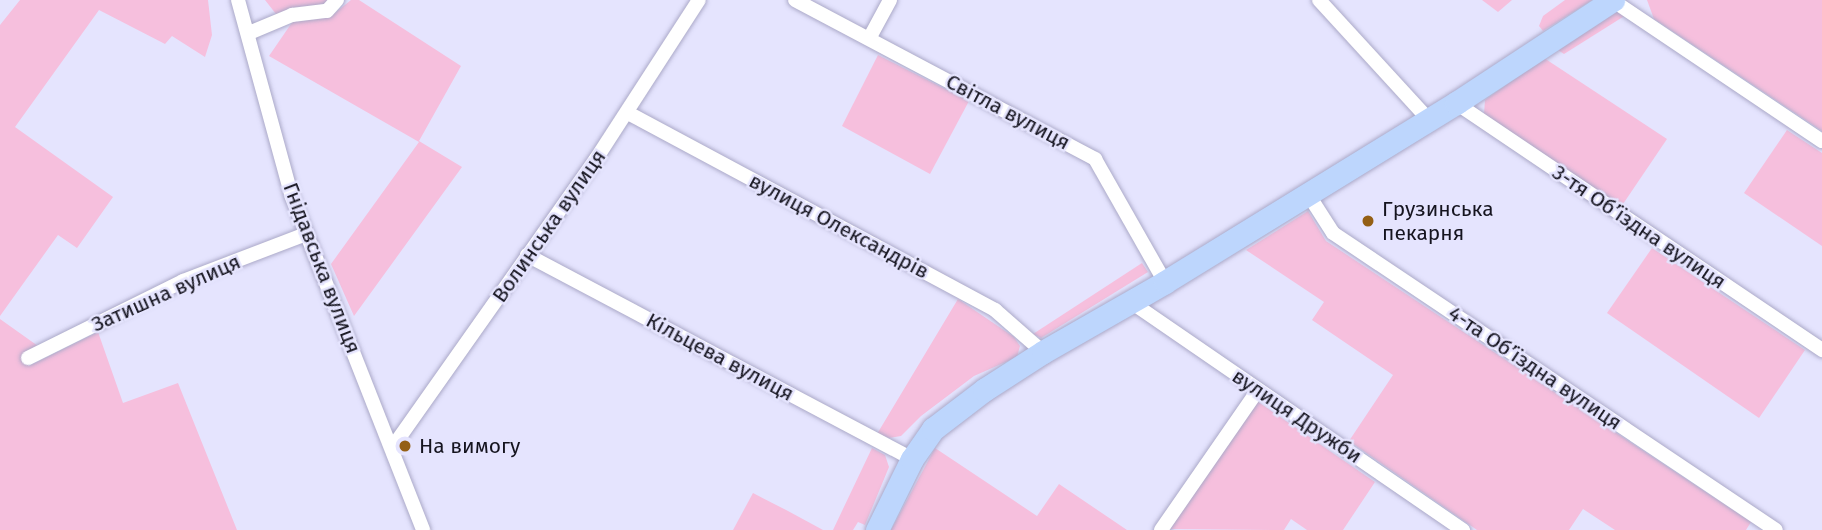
<!DOCTYPE html>
<html>
<head>
<meta charset="utf-8">
<style>
	body { margin:0 }
	#map { position:relative; width:1822px; height:530px; overflow:hidden; background:#e5e4fe; font-family:"Fira Sans",sans-serif }
	div>[style] { position:absolute }
	.green>* { inset:0; background:#f6bfdd }
	.roads { filter:drop-shadow(0 0 2px #aba9c8) drop-shadow(0 0 2px #aba9c8) }
	.minor>* { height:14px; margin:-7px; padding:0 7px; transform-origin:7px; border-radius:7px; background:#fff }
	.primary>* { height:23px; margin:-11.5px; padding:0 11.5px; transform-origin:11.5px; border-radius:11.5px; background:#bdd6fd }
	.dots>* { width:19px; height:19px; translate:-50% -50%; box-sizing:border-box; border:4px solid #e5e4fe; border-radius:50% }
	span { translate:-50% -50%; white-space:nowrap; text-align:center; line-height:1.15; -webkit-text-stroke:5px #e5e4fe; paint-order:stroke }
	.street-label { font-size:21px; color:#15141f }
	.poi-label { font-size:21px; color:#15141f }
	.left { translate:0 -50%; text-align:left }
</style>
</head>
<body>
<div id="map">
	<div class="green">
		<i style="clip-path:polygon(20px 0,208px 0,212px 35px,205px 57px,172px 36px,165px 44px,99px 10px,15px 127px,113px 197px,77px 248px,58px 235px,0 316px,0 25px)"></i>
		<i style="clip-path:polygon(265px 0,329px 0,324px 5px,290px 9px,276px 14px)"></i>
		<i style="clip-path:polygon(351px 0,359px 0,461px 66px,419px 141px,462px 167px,354px 316px,331px 264px,419px 142px,269px 56px,293px 21px,330px 17px)"></i>
		<i style="clip-path:polygon(1482px 0,1512px 0,1498px 12px)"></i>
		<i style="clip-path:polygon(1565px 0,1592px 0,1543px 31px,1539px 26px,1543px 16px)"></i>
		<i style="clip-path:polygon(1647px 0,1822px 0,1822px 131px,1654px 19px)"></i>
		<i style="clip-path:polygon(1617px 9px,1626px 15px,1564px 54px,1555px 48px)"></i>
		<i style="clip-path:polygon(878px 55px,969px 101px,930px 174px,842px 126px)"></i>
		<i style="clip-path:polygon(1544px 58px,1667px 139px,1621px 207px,1484px 114px,1485px 100px)"></i>
		<i style="clip-path:polygon(1787px 130px,1822px 153px,1822px 246px,1744px 193px)"></i>
		<i style="clip-path:polygon(1308px 211px,1326px 241px,1751px 522px,1746px 530px,1615px 530px,1583px 509px,1569px 530px,1477px 530px,1349px 441px,1393px 375px,1312px 320px,1324px 302px,1246px 250px)"></i>
		<i style="clip-path:polygon(1652px 248px,1805px 350px,1759px 418px,1607px 313px)"></i>
		<i style="clip-path:polygon(1142px 263px,1148px 272px,1041px 338px,1033px 334px)"></i>
		<i style="clip-path:polygon(958px 299px,1014px 337px,1020px 346px,1017px 357px,974px 376px,921px 416px,901px 436px,889px 438px,877px 434px)"></i>
		<i style="clip-path:polygon(0 319px,38px 346px,22px 355px,29px 366px,98px 332px,123px 403px,178px 383px,237px 530px,0 530px)"></i>
		<i style="clip-path:polygon(1257px 401px,1375px 482px,1343px 530px,1307px 530px,1291px 519px,1284px 530px,1170px 529px)"></i>
		<i style="clip-path:polygon(872px 448px,885px 455px,889px 467px,865px 525px,858px 522px,853px 530px,833px 530px)"></i>
		<i style="clip-path:polygon(935px 448px,1037px 516px,1059px 484px,1127px 530px,891px 530px)"></i>
		<i style="clip-path:polygon(753px 493px,788px 511px,823px 530px,733px 530px)"></i>
	</div>
	<div class="roads">
		<div class="minor">
			<i style="left:238px;top:0;width:204px;rotate:74.7deg"></i>
			<i style="left:292px;top:197px;width:358px;rotate:68.5deg"></i>
			<i style="left:795px;top:0;width:340px;rotate:27.9deg"></i>
			<i style="left:1095px;top:159px;width:142px;rotate:60.4deg"></i>
			<i style="left:1319px;top:0;width:163px;rotate:47.5deg"></i>
			<i style="left:1612px;top:0;width:253px;rotate:33.9deg"></i>
			<i style="left:249px;top:33px;width:47px;rotate:-22.7deg"></i>
			<i style="left:292px;top:15px;width:35px;rotate:-7deg"></i>
			<i style="left:327px;top:11px;width:15px;rotate:-48deg"></i>
			<i style="left:870px;top:37px;width:42px;rotate:-61.6deg"></i>
			<i style="left:1456px;top:103px;width:442px;rotate:34deg"></i>
			<i style="left:628px;top:113px;width:417px;rotate:28.2deg"></i>
			<i style="left:995px;top:310px;width:64px;rotate:41.2deg"></i>
			<i style="left:1308px;top:194px;width:46px;rotate:57.3deg"></i>
			<i style="left:1333px;top:233px;width:533px;rotate:33.84deg"></i>
			<i style="left:527px;top:255px;width:436px;rotate:27.9deg"></i>
			<i style="left:1131px;top:302px;width:403px;rotate:34.5deg"></i>
			<i style="left:28px;top:358px;width:173px;rotate:-26.4deg"></i>
			<i style="left:183px;top:281px;width:132px;rotate:-20.9deg"></i>
			<i style="left:392px;top:448px;width:354px;rotate:-54.8deg"></i>
			<i style="left:596px;top:159px;width:189px;rotate:-57.1deg"></i>
			<i style="left:1161px;top:530px;width:170px;rotate:-55.3deg"></i>
		</div>
		<div class="primary">
			<i style="left:877px;top:530px;width:79px;rotate:-63.8deg"></i>
			<i style="left:912px;top:459px;width:37px;rotate:-55deg"></i>
			<i style="left:933px;top:429px;width:64px;rotate:-37.4deg"></i>
			<i style="left:984px;top:390px;width:70px;rotate:-32.8deg"></i>
			<i style="left:1043px;top:352px;width:141px;rotate:-29.8deg"></i>
			<i style="left:1165px;top:282px;width:342px;rotate:-31.6deg"></i>
			<i style="left:1456px;top:103px;width:188px;rotate:-33.3deg"></i>
		</div>
	</div>
	<div class="dots">
		<i style="left:1368px;top:221px;background:#945f14"></i>
		<i style="left:405px;top:446px;background:#945f14"></i>
	</div>
	<div class="street-label">
		<span style="left:1008px;top:112px;rotate:28deg">Світла вулиця</span>
		<span style="left:549px;top:226px;rotate:-55deg">Волинська вулиця</span>
		<span style="left:839px;top:226px;rotate:28deg">вулиця Олександрів</span>
		<span style="left:1639px;top:227px;rotate:34deg">3-тя Обʼїздна вулиця</span>
		<span style="left:322px;top:268px;rotate:69deg">Гнідавська вулиця</span>
		<span style="left:166px;top:293px;rotate:-24deg">Затишна вулиця</span>
		<span style="left:720px;top:357px;rotate:28deg">Кільцева вулиця</span>
		<span style="left:1535px;top:368px;rotate:34deg">4-та Обʼїздна вулиця</span>
		<span style="left:1297px;top:416px;rotate:34deg">вулиця Дружби</span>
	</div>
	<div class="poi-label">
		<span class="left" style="left:1382px;top:221px">Грузинська<br>пекарня</span>
		<span class="left" style="left:419px;top:446px">На вимогу</span>
	</div>
</div>
</body>
</html>
